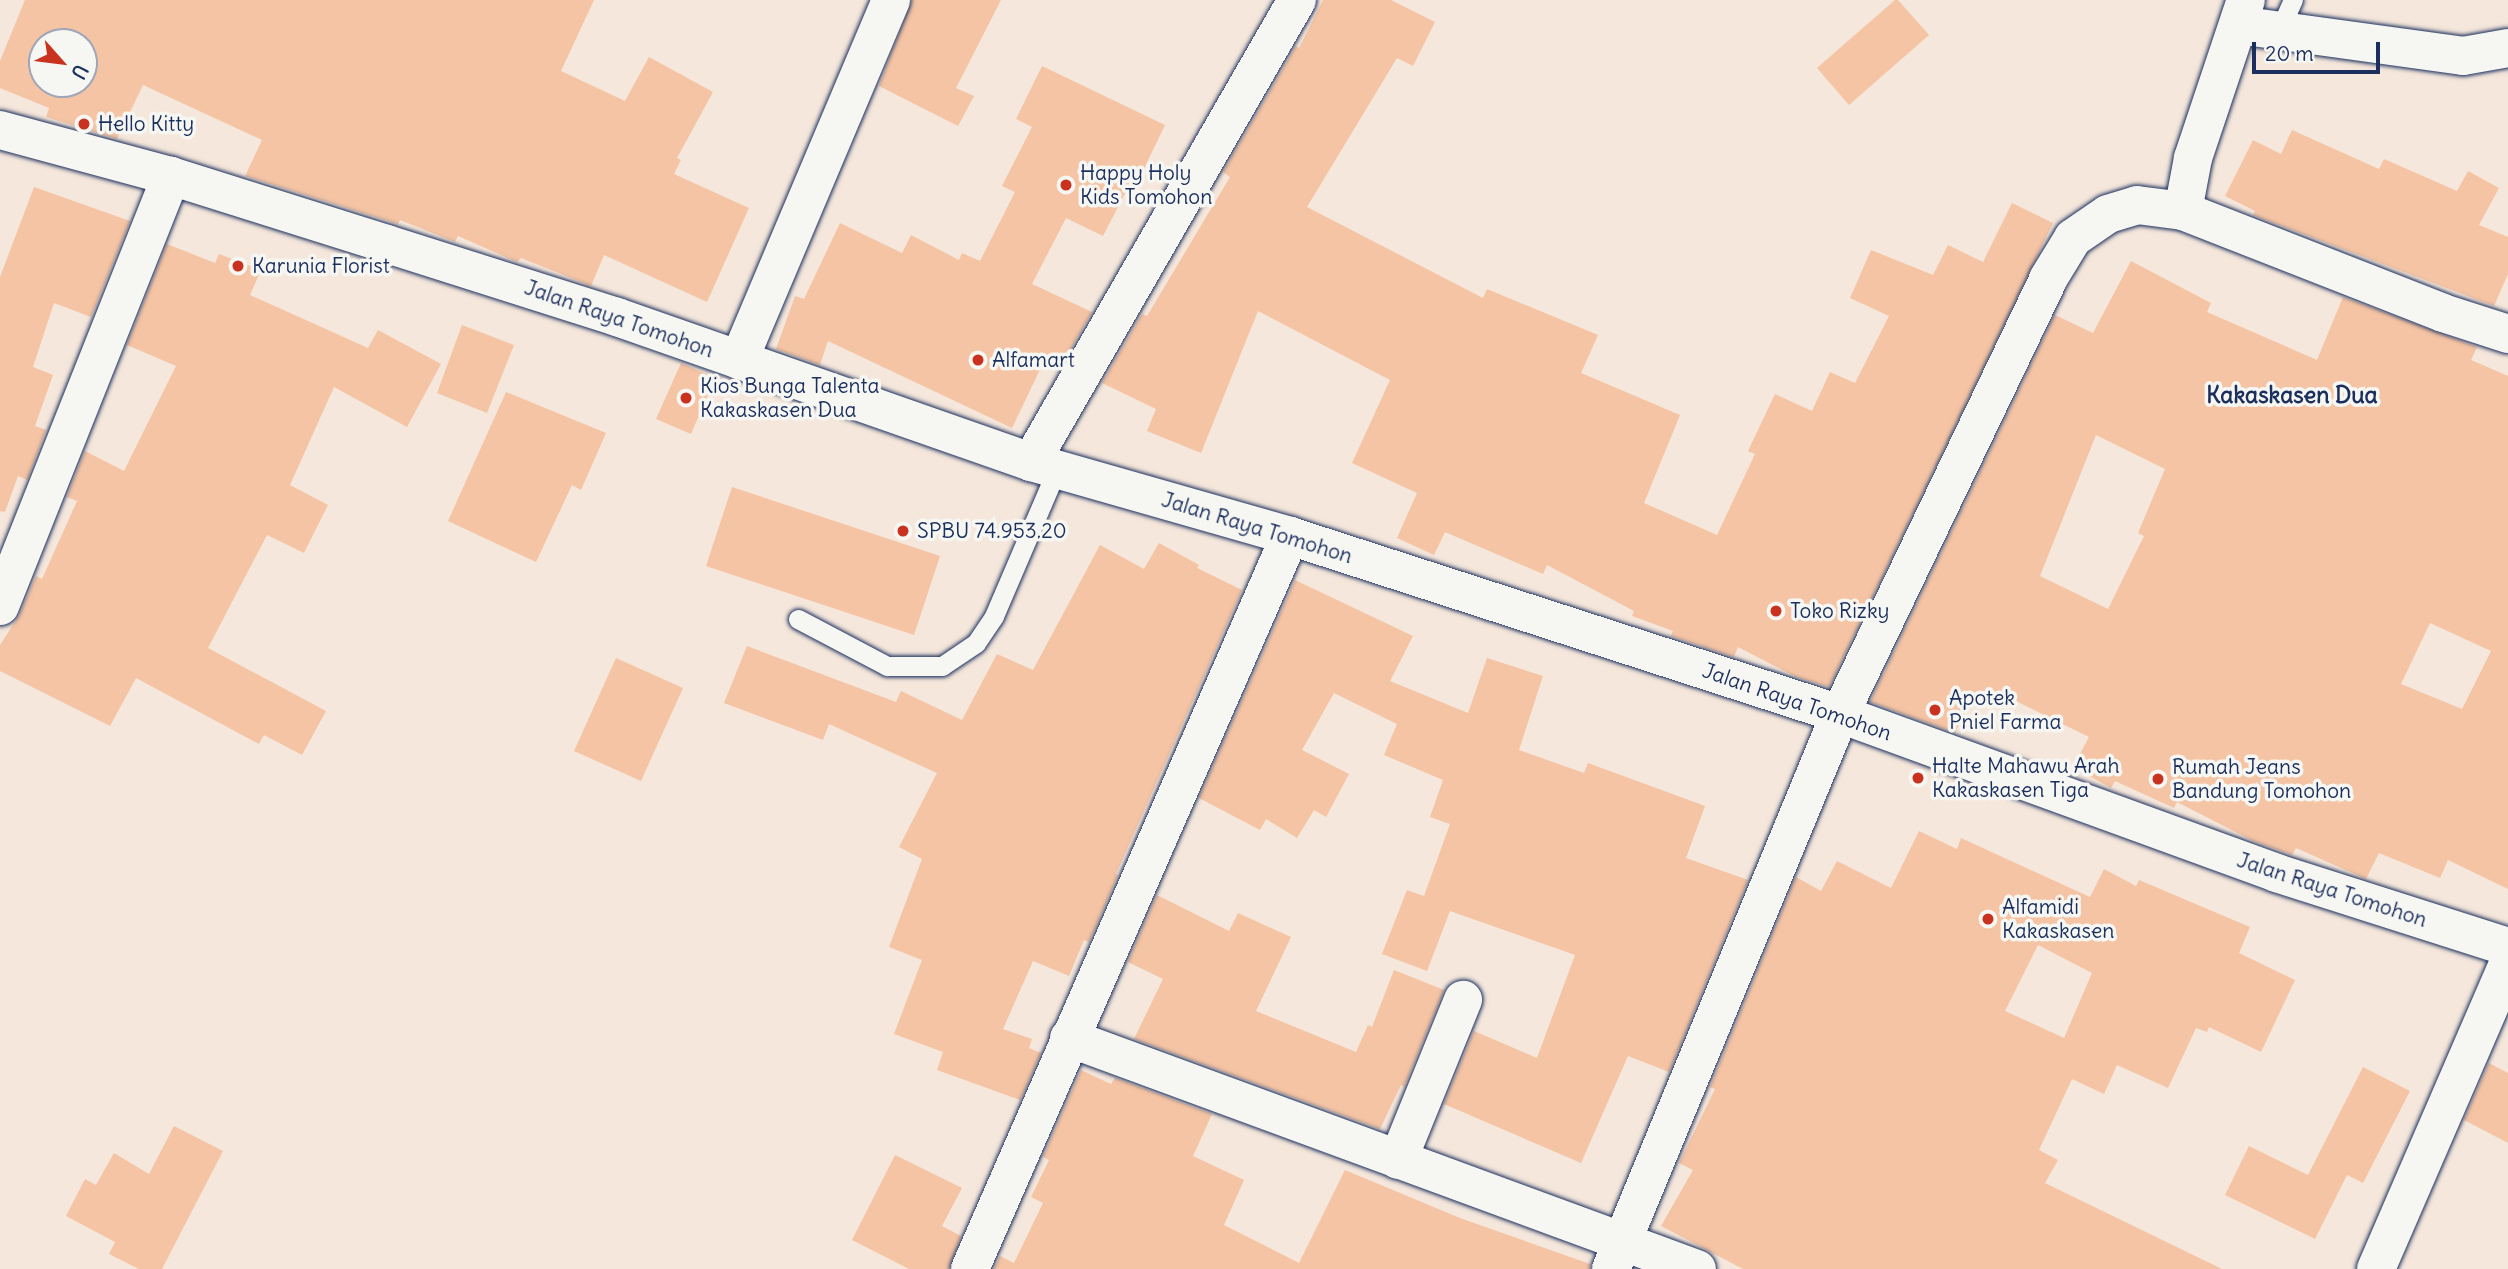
<!DOCTYPE html>
<html>
<head>
<meta charset="utf-8">
<style>
	body { margin:0 }
	#map { position:relative; width:2508px; height:1269px; overflow:hidden; background:#f5e7db; font-family:Delius,sans-serif }
	div>[style] { position:absolute }
	.building>* { inset:0; background:#f4c4a4 }
	.roads { filter:drop-shadow(0 0 2px #1b2f5e) drop-shadow(0 0 2px #1b2f5e) }
	.service>* { height:19px; margin:-9.5px; padding:0 9.5px; transform-origin:9.5px; border-radius:9.5px; background:#f6f6f2 }
	.minor>* { height:38px; margin:-19px; padding:0 19px; transform-origin:19px; border-radius:19px; background:#f6f6f2 }
	.trunk>* { height:38px; margin:-19px; padding:0 19px; transform-origin:19px; border-radius:19px; background:#f6f6f2 }
	.dots>* { width:19px; height:19px; translate:-50% -50%; box-sizing:border-box; border:4px solid #f6f6f2; border-radius:50% }
	span { translate:-50% -50%; white-space:nowrap; text-align:center; line-height:1.15; -webkit-text-stroke:7px #f6f6f2; paint-order:stroke }
	.poi-label { font-size:21px; color:#1b2f5e }
	.left { translate:0 -50%; text-align:left }
	.street-label { font-size:21px; color:#1b2f5e }
	.neighbourhood-label { font-size:23px; color:#1b2f5e; font-weight:700 }
	.north { position:absolute; left:28px; top:28px; width:70px; height:70px; box-sizing:border-box; background:#f6f6f2; border:2px solid #9ea6b7; border-radius:50%; rotate:118deg; font-size:19px; font-weight:700; line-height:28px; text-align:center; color:#1b2f5e }
	.north::after { content:''; display:block; margin:auto; width:24px; height:32px; background:#c8321e; clip-path:polygon(50% 0,100% 100%,50% 72%,0 100%) }
	.scale { position:absolute; left:2252px; top:42px; width:128px; height:32px; box-sizing:border-box; border:4px solid #1b2f5e; border-top:0; padding-left:9px; font-size:21px; line-height:24px; white-space:nowrap; color:#1b2f5e; -webkit-text-stroke:5px #f6f6f2; paint-order:stroke }
</style>
</head>
<body>
<div id="map">
	<div class="building">
		<i style="clip-path:polygon(evenodd,25px 0,594px 0,561px 71px,625px 101px,649px 57px,713px 92px,677px 158px,681px 160px,674px 174px,749px 208px,707px 302px,604px 255px,591px 286px,521px 258px,517px 262px,458px 236px,455px 242px,400px 220px,398px 224px,245px 176px,262px 140px,143px 85px,117px 139px,46px 117px,49px 108px,0 88px,0 61px,25px 0,42px 42px,84px 42px,84px 84px,42px 84px,42px 42px)"></i>
		<i style="clip-path:polygon(912px 0,1001px 0,956px 88px,974px 96px,958px 126px,879px 86px)"></i>
		<i style="clip-path:polygon(1323px 0,1391px 0,1435px 22px,1413px 66px,1397px 58px,1307px 207px,1483px 298px,1487px 289px,1598px 335px,1581px 373px,1680px 415px,1644px 503px,1717px 535px,1755px 454px,1748px 451px,1775px 394px,1812px 411px,1830px 372px,1855px 383px,1889px 316px,1850px 298px,1871px 250px,1933px 275px,1948px 245px,1983px 262px,2012px 203px,2053px 223px,1829px 687px,1796px 677px,1738px 647px,1734px 657px,1671px 636px,1673px 631px,1632px 616px,1634px 611px,1547px 565px,1543px 574px,1445px 532px,1434px 555px,1397px 538px,1417px 493px,1352px 463px,1390px 380px,1258px 311px,1201px 453px,1147px 431px,1156px 409px,1102px 383px,1142px 314px,1147px 316px,1230px 177px,1223px 172px,1296px 46px,1299px 48px)"></i>
		<i style="clip-path:polygon(1895px 0,1898px 0,1929px 35px,1849px 105px,1817px 68px)"></i>
		<i style="clip-path:polygon(1042px 66px,1165px 125px,1139px 179px,1134px 176px,1103px 236px,1066px 218px,1032px 284px,1092px 312px,1062px 364px,1046px 357px,1012px 428px,828px 341px,820px 365px,776px 349px,795px 296px,804px 299px,840px 223px,902px 253px,911px 235px,959px 260px,962px 253px,980px 261px,1015px 192px,1002px 186px,1032px 127px,1016px 119px)"></i>
		<i style="clip-path:polygon(2292px 130px,2379px 169px,2384px 159px,2457px 191px,2468px 171px,2499px 188px,2479px 225px,2508px 237px,2508px 274px,2494px 306px,2253px 215px,2255px 211px,2225px 196px,2253px 140px,2281px 154px)"></i>
		<i style="clip-path:polygon(34px 187px,130px 221px,91px 317px,54px 303px,33px 367px,53px 375px,35px 426px,46px 430px,27px 480px,18px 476px,5px 512px,0 511px,0 277px)"></i>
		<i style="clip-path:polygon(167px 244px,215px 263px,219px 254px,261px 270px,250px 295px,368px 348px,378px 330px,441px 364px,407px 427px,334px 387px,290px 485px,328px 505px,304px 553px,267px 535px,208px 648px,326px 711px,302px 755px,264px 735px,259px 744px,136px 678px,110px 726px,0 671px,0 645px,20px 614px,36px 576px,42px 579px,77px 501px,67px 497px,85px 451px,124px 471px,176px 366px,127px 345px)"></i>
		<i style="clip-path:polygon(evenodd,2131px 261px,2211px 303px,2207px 312px,2317px 360px,2343px 297px,2477px 347px,2471px 360px,2508px 376px,2508px 889px,2448px 860px,2440px 878px,2379px 853px,2366px 879px,2296px 848px,2292px 855px,2253px 841px,2177px 802px,2174px 808px,2115px 781px,2111px 788px,2073px 767px,2089px 737px,2016px 701px,2013px 708px,1976px 691px,1955px 733px,1870px 702px,2055px 315px,2093px 333px,2131px 261px,2096px 435px,2165px 469px,2138px 533px,2144px 536px,2108px 609px,2040px 576px,2096px 435px,2131px 261px,2430px 623px,2491px 651px,2462px 709px,2401px 684px,2430px 623px)"></i>
		<i style="clip-path:polygon(462px 325px,514px 345px,487px 413px,437px 393px)"></i>
		<i style="clip-path:polygon(681px 363px,715px 378px,691px 434px,656px 419px)"></i>
		<i style="clip-path:polygon(506px 392px,606px 433px,581px 490px,572px 485px,536px 562px,448px 521px)"></i>
		<i style="clip-path:polygon(732px 487px,940px 556px,914px 635px,706px 566px)"></i>
		<i style="clip-path:polygon(1159px 543px,1199px 565px,1197px 568px,1242px 590px,1116px 874px,1118px 875px,1089px 942px,1084px 940px,1069px 976px,1033px 961px,1003px 1029px,1032px 1039px,1029px 1048px,1041px 1053px,1020px 1100px,937px 1070px,943px 1052px,894px 1034px,922px 960px,889px 947px,922px 859px,899px 847px,937px 773px,829px 724px,823px 740px,724px 703px,747px 646px,896px 702px,901px 691px,962px 720px,997px 654px,1033px 670px,1100px 545px,1144px 569px)"></i>
		<i style="clip-path:polygon(1295px 580px,1413px 636px,1390px 681px,1468px 713px,1487px 658px,1543px 676px,1519px 750px,1584px 773px,1588px 763px,1705px 806px,1686px 858px,1748px 880px,1669px 1072px,1628px 1056px,1581px 1163px,1444px 1104px,1474px 1031px,1537px 1058px,1575px 955px,1450px 911px,1427px 971px,1382px 954px,1407px 890px,1424px 896px,1450px 824px,1430px 817px,1443px 780px,1384px 755px,1397px 724px,1334px 693px,1302px 750px,1349px 774px,1326px 817px,1314px 810px,1297px 838px,1266px 819px,1260px 830px,1199px 798px)"></i>
		<i style="clip-path:polygon(616px 658px,683px 688px,641px 781px,574px 751px)"></i>
		<i style="clip-path:polygon(evenodd,1919px 831px,1957px 849px,1961px 838px,2090px 897px,2104px 869px,2136px 886px,2139px 880px,2250px 927px,2239px 953px,2295px 980px,2261px 1052px,2209px 1027px,2207px 1032px,2196px 1028px,2168px 1088px,2117px 1065px,2104px 1094px,2072px 1079px,2039px 1150px,2058px 1160px,2045px 1183px,2222px 1269px,1743px 1269px,1661px 1226px,1693px 1170px,1679px 1163px,1715px 1089px,1710px 1087px,1796px 877px,1821px 891px,1837px 861px,1891px 888px,1919px 831px,2038px 945px,2092px 973px,2064px 1038px,2005px 1011px,2038px 945px)"></i>
		<i style="clip-path:polygon(1157px 895px,1229px 931px,1238px 913px,1291px 937px,1256px 1011px,1356px 1052px,1368px 1025px,1372px 1027px,1394px 970px,1444px 990px,1404px 1087px,1401px 1085px,1380px 1129px,1134px 1039px,1163px 979px,1128px 962px)"></i>
		<i style="clip-path:polygon(2489px 1063px,2508px 1073px,2508px 1143px,2464px 1120px)"></i>
		<i style="clip-path:polygon(2363px 1067px,2410px 1091px,2363px 1183px,2347px 1175px,2315px 1239px,2225px 1195px,2249px 1146px,2308px 1175px)"></i>
		<i style="clip-path:polygon(1081px 1070px,1111px 1084px,1115px 1078px,1212px 1114px,1193px 1156px,1244px 1180px,1224px 1225px,1299px 1263px,1345px 1170px,1460px 1218px,1590px 1264px,1590px 1269px,994px 1269px,1000px 1256px,1014px 1263px,1043px 1203px,1031px 1197px,1049px 1160px,1043px 1157px)"></i>
		<i style="clip-path:polygon(174px 1126px,223px 1151px,162px 1269px,139px 1269px,109px 1254px,115px 1242px,66px 1216px,85px 1179px,96px 1185px,114px 1153px,149px 1174px)"></i>
		<i style="clip-path:polygon(895px 1155px,962px 1188px,942px 1226px,961px 1236px,949px 1269px,909px 1269px,852px 1240px)"></i>
	</div>
	<div class="roads">
		<div class="service">
			<i style="left:2279px;top:31px;width:34px;rotate:-66deg"></i>
			<i style="left:798px;top:619px;width:101px;rotate:27.8deg"></i>
			<i style="left:887px;top:666px;width:55px"></i>
			<i style="left:942px;top:666px;width:41px;rotate:-34.1deg"></i>
			<i style="left:976px;top:643px;width:32px;rotate:-56deg"></i>
			<i style="left:994px;top:616px;width:160px;rotate:-66.8deg"></i>
		</div>
		<div class="minor">
			<i style="left:2238px;top:25px;width:227px;rotate:7.8deg"></i>
			<i style="left:2463px;top:56px;width:46px;rotate:-10.1deg"></i>
			<i style="left:2183px;top:211px;width:279px;rotate:21.4deg"></i>
			<i style="left:2443px;top:313px;width:68px;rotate:17.9deg"></i>
			<i style="left:739px;top:360px;width:391px;rotate:-67.1deg"></i>
			<i style="left:1031px;top:462px;width:533px;rotate:-60.07deg"></i>
			<i style="left:0;top:606px;width:463px;rotate:-68.3deg"></i>
			<i style="left:1069px;top:1038px;width:669px;rotate:20.2deg"></i>
			<i style="left:1398px;top:1160px;width:173px;rotate:-67.9deg"></i>
			<i style="left:970px;top:1269px;width:800px;rotate:-66.42deg"></i>
			<i style="left:1611px;top:1269px;width:600px;rotate:-67.58deg"></i>
			<i style="left:1840px;top:714px;width:482px;rotate:-64.4deg"></i>
			<i style="left:2048px;top:279px;width:48px;rotate:-58.6deg"></i>
			<i style="left:2073px;top:238px;width:42px;rotate:-34.4deg"></i>
			<i style="left:2108px;top:214px;width:30px;rotate:-17deg"></i>
			<i style="left:2137px;top:205px;width:46px;rotate:7.4deg"></i>
			<i style="left:2183px;top:211px;width:54px;rotate:-79.3deg"></i>
			<i style="left:2193px;top:158px;width:167px;rotate:-71.5deg"></i>
			<i style="left:2376px;top:1269px;width:332px;rotate:-66.6deg"></i>
		</div>
		<div class="trunk">
			<i style="left:0;top:130px;width:177px;rotate:15.1deg"></i>
			<i style="left:171px;top:176px;width:226px;rotate:17.5deg"></i>
			<i style="left:387px;top:244px;width:241px;rotate:17.6deg"></i>
			<i style="left:617px;top:317px;width:439px;rotate:19.3deg"></i>
			<i style="left:1031px;top:462px;width:269px;rotate:15.9deg"></i>
			<i style="left:1290px;top:536px;width:578px;rotate:17.93deg"></i>
			<i style="left:1840px;top:714px;width:464px;rotate:20deg"></i>
			<i style="left:2276px;top:873px;width:244px;rotate:17.7deg"></i>
		</div>
	</div>
	<div class="dots">
		<i style="left:84px;top:124px;background:#c8321e"></i>
		<i style="left:1066px;top:185px;background:#c8321e"></i>
		<i style="left:238px;top:266px;background:#c8321e"></i>
		<i style="left:978px;top:360px;background:#c8321e"></i>
		<i style="left:686px;top:398px;background:#c8321e"></i>
		<i style="left:903px;top:531px;background:#c8321e"></i>
		<i style="left:1776px;top:611px;background:#c8321e"></i>
		<i style="left:1935px;top:710px;background:#c8321e"></i>
		<i style="left:1918px;top:778px;background:#c8321e"></i>
		<i style="left:2158px;top:779px;background:#c8321e"></i>
		<i style="left:1988px;top:919px;background:#c8321e"></i>
	</div>
	<div class="poi-label">
		<span class="left" style="left:98px;top:124px">Hello Kitty</span>
		<span class="left" style="left:1080px;top:185px">Happy Holy<br>Kids Tomohon</span>
		<span class="left" style="left:252px;top:266px">Karunia Florist</span>
		<span class="left" style="left:992px;top:360px">Alfamart</span>
		<span class="left" style="left:700px;top:398px">Kios Bunga Talenta<br>Kakaskasen Dua</span>
		<span class="left" style="left:917px;top:531px">SPBU 74.953.20</span>
		<span class="left" style="left:1790px;top:611px">Toko Rizky</span>
		<span class="left" style="left:1949px;top:710px">Apotek<br>Pniel Farma</span>
		<span class="left" style="left:1932px;top:778px">Halte Mahawu Arah<br>Kakaskasen Tiga</span>
		<span class="left" style="left:2172px;top:779px">Rumah Jeans<br>Bandung Tomohon</span>
		<span class="left" style="left:2002px;top:919px">Alfamidi<br>Kakaskasen</span>
	</div>
	<div class="street-label">
		<span style="left:619px;top:319px;rotate:19deg">Jalan Raya Tomohon</span>
		<span style="left:1257px;top:528px;rotate:17deg">Jalan Raya Tomohon</span>
		<span style="left:1797px;top:702px;rotate:19deg">Jalan Raya Tomohon</span>
		<span style="left:2332px;top:890px;rotate:18deg">Jalan Raya Tomohon</span>
	</div>
	<div class="neighbourhood-label">
		<span style="left:2292px;top:395px">Kakaskasen Dua</span>
	</div>
	<div class="north">U</div>
	<div class="scale">20 m</div>
</div>
</body>
</html>
